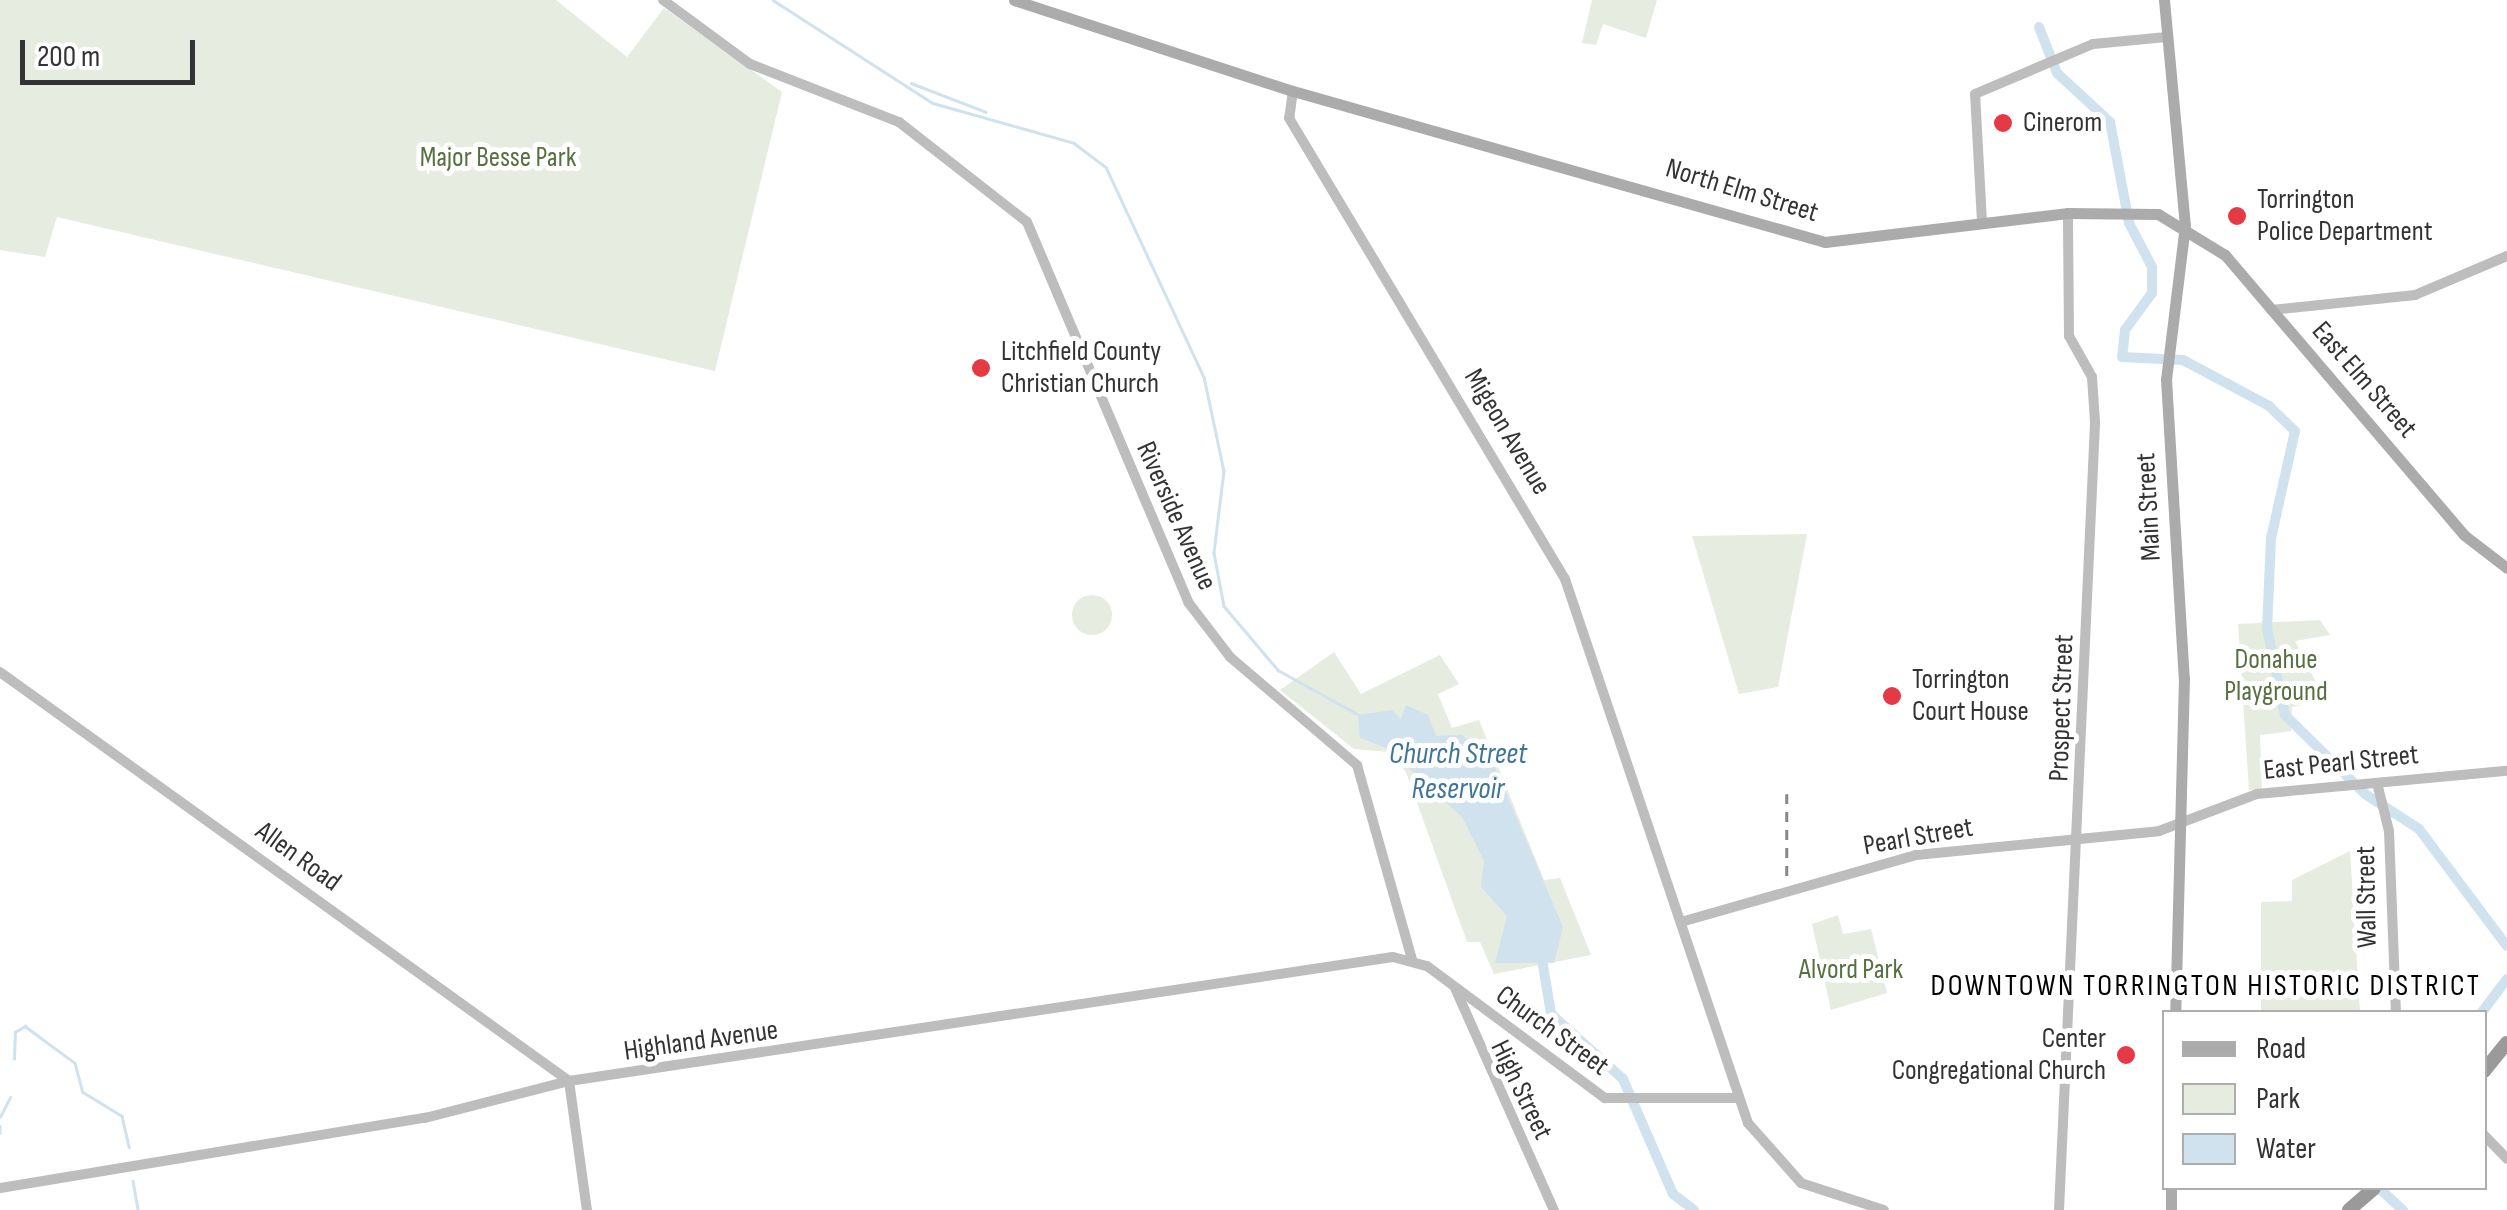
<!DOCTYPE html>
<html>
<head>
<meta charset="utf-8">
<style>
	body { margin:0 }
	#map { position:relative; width:2507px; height:1210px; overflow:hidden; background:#fff; font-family:"Sofia Sans Condensed",sans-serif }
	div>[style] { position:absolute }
	.green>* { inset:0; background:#e6ecdf }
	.round { border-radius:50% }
	.water>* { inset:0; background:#cfe2ee }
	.stream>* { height:2.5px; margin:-1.25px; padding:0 1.25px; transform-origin:1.25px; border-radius:1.25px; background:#cfe2ee }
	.river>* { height:10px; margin:-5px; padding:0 5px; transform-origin:5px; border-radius:5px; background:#cfe2ee }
	.secondary>* { height:10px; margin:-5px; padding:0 5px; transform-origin:5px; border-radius:5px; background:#bdbdbd }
	.primary>* { height:11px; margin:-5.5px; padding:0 5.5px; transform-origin:5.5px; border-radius:5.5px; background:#ababab }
	.highway>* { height:14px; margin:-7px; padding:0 7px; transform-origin:7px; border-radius:7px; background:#9a9a9a }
	.rail>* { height:2.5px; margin-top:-1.25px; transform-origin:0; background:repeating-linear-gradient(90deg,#888 0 10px,transparent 0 18px) }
	.dots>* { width:28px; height:28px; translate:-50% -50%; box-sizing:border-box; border:5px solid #fff; border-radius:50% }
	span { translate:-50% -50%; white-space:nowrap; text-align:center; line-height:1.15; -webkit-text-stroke:10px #fff; paint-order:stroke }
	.poi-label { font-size:28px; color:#333 }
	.left { translate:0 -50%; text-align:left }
	.right { translate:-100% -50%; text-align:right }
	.park-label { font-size:28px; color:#56703f }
	.street-label { font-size:28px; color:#333 }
	.water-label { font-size:30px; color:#3f7597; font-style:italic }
	.neighbourhood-label { font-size:30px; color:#000; letter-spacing:2.5px }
	.legend { position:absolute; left:2162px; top:1010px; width:325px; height:180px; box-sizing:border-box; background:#fff; border:2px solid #adadad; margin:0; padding:12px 18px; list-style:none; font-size:30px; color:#333 }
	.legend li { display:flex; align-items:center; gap:20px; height:50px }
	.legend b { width:50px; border:2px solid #adadad }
	.scale { position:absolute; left:20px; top:40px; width:175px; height:45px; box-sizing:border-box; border:5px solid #333; border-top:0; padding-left:12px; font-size:30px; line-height:35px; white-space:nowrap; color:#333; -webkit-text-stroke:8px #fff; paint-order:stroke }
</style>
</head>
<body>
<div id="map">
	<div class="green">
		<i style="clip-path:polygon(0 0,556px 0,627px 57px,664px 8px,782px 92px,715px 371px,57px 217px,45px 257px,0 250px)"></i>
		<i style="clip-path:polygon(1592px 0,1657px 0,1646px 38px,1603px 24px,1596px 45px,1582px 43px)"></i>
		<i style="clip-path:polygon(1807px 534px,1778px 687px,1739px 694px,1692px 536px)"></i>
		<i class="round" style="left:1072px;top:595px;width:40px;height:40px"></i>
		<i style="clip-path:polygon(2320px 620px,2330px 635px,2295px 641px,2325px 700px,2292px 707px,2291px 731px,2260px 735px,2262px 789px,2249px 790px,2238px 624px)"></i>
		<i style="clip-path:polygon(1334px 652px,1361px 694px,1440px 655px,1459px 684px,1438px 694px,1452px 728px,1479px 720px,1544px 880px,1560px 878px,1591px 955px,1494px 974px,1480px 942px,1467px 942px,1406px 772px,1389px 752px,1354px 749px,1280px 690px)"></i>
		<i style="clip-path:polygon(2350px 851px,2360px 1012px,2261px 1012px,2261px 902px,2292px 901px,2292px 880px)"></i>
		<i style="clip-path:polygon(1838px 915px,1843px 934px,1871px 929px,1887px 993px,1831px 1010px,1812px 924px)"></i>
	</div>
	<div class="water">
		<i style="clip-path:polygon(1406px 705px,1428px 715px,1436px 736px,1462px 735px,1492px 760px,1563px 927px,1554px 963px,1495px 963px,1507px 916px,1481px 887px,1484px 861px,1462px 817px,1387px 748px,1360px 738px,1358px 715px,1392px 710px,1401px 719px)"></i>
	</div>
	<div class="stream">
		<i style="left:773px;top:0;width:190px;rotate:32.8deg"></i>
		<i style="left:933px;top:103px;width:147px;rotate:15.8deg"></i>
		<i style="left:1074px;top:143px;width:40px;rotate:37deg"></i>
		<i style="left:1106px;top:167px;width:232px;rotate:65deg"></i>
		<i style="left:1204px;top:377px;width:96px;rotate:78deg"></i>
		<i style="left:1224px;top:471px;width:83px;rotate:97deg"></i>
		<i style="left:1214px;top:553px;width:54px;rotate:79.3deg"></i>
		<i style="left:1224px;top:606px;width:84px;rotate:49.8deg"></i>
		<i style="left:1278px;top:670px;width:95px;rotate:29deg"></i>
		<i style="left:911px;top:83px;width:80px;rotate:21.1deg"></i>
		<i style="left:14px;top:1059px;width:27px;rotate:-88deg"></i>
		<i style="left:15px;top:1032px;width:12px;rotate:-31deg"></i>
		<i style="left:25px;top:1026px;width:62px;rotate:36.5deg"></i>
		<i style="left:75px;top:1063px;width:30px;rotate:75deg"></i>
		<i style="left:83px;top:1092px;width:46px;rotate:31.6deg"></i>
		<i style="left:122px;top:1116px;width:32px;rotate:77deg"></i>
		<i style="left:0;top:1117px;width:22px;rotate:-63deg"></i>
		<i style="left:0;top:1126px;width:7px;rotate:90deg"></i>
		<i style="left:133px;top:1181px;width:29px;rotate:80deg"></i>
	</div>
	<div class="river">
		<i style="left:2039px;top:27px;width:49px;rotate:68.6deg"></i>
		<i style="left:2057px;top:73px;width:72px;rotate:42.8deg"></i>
		<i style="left:2110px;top:122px;width:103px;rotate:79.3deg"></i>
		<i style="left:2129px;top:223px;width:50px;rotate:62.4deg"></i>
		<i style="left:2152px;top:267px;width:26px;rotate:90deg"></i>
		<i style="left:2152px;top:293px;width:46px;rotate:126.1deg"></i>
		<i style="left:2125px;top:330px;width:27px;rotate:96deg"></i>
		<i style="left:2122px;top:357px;width:61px;rotate:2.8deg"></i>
		<i style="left:2183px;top:360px;width:98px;rotate:28.1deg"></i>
		<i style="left:2269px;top:406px;width:36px;rotate:44deg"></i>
		<i style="left:2295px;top:431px;width:110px;rotate:102.6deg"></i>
		<i style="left:2271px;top:538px;width:90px;rotate:92.5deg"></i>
		<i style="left:2267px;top:628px;width:89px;rotate:78.3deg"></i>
		<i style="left:2285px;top:715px;width:112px;rotate:44.6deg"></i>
		<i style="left:2365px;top:794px;width:64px;rotate:32.9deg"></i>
		<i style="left:2419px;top:829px;width:146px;rotate:53.1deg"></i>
		<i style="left:1543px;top:965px;width:50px;rotate:80.7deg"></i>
		<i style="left:1551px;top:1014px;width:97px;rotate:42.1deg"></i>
		<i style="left:1623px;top:1079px;width:125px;rotate:66.5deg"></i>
		<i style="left:1673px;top:1194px;width:26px;rotate:37deg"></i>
		<i style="left:2482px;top:1012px;width:41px;rotate:-52.9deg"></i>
		<i style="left:2379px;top:1188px;width:33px;rotate:43deg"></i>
	</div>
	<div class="secondary">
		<i style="left:663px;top:0;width:108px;rotate:36.3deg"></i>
		<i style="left:750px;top:64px;width:160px;rotate:21.3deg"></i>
		<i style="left:899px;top:122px;width:162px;rotate:38deg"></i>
		<i style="left:1027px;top:222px;width:413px;rotate:67deg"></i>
		<i style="left:1188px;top:602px;width:69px;rotate:52.6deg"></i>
		<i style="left:1230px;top:657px;width:167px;rotate:40.4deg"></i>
		<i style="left:1357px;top:765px;width:202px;rotate:74.2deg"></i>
		<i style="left:1293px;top:91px;width:27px;rotate:98deg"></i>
		<i style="left:1289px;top:118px;width:537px;rotate:59.09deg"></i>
		<i style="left:1565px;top:579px;width:574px;rotate:71.41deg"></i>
		<i style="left:1748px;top:1123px;width:80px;rotate:48.5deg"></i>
		<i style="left:1801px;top:1183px;width:87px;rotate:18deg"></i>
		<i style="left:1982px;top:222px;width:128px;rotate:-93.1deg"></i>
		<i style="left:1975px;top:94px;width:128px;rotate:-23deg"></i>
		<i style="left:2093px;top:44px;width:74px;rotate:-5.4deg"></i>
		<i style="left:2271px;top:310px;width:145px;rotate:-5.9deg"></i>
		<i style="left:2415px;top:295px;width:100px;rotate:-23deg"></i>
		<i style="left:0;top:672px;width:701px;rotate:35.71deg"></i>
		<i style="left:2377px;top:783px;width:49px;rotate:76deg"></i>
		<i style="left:2389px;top:831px;width:181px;rotate:87.8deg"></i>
		<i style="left:1681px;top:922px;width:244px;rotate:-15.9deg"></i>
		<i style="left:1916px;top:855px;width:244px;rotate:-5.6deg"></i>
		<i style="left:2159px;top:831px;width:105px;rotate:-20.7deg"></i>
		<i style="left:2257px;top:794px;width:251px;rotate:-5.3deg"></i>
		<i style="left:1455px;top:988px;width:243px;rotate:66deg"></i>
		<i style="left:569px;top:1081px;width:130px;rotate:82.1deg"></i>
		<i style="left:2484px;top:1135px;width:33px;rotate:46deg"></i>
		<i style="left:0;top:1188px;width:431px;rotate:-9.4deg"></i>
		<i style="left:425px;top:1118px;width:149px;rotate:-14.4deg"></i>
		<i style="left:569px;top:1081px;width:833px;rotate:-8.56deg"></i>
		<i style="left:1393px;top:957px;width:35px;rotate:15deg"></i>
		<i style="left:1427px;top:966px;width:222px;rotate:36.6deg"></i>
		<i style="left:1605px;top:1098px;width:132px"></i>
		<i style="left:2059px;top:1210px;width:789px;rotate:-87.38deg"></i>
		<i style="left:2095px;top:422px;width:45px;rotate:-93.8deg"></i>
		<i style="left:2092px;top:377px;width:47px;rotate:-119.3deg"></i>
		<i style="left:2069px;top:336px;width:123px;rotate:-90.5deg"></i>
	</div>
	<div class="primary">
		<i style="left:1014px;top:0;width:293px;rotate:18.1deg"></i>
		<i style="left:1293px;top:91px;width:553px;rotate:15.85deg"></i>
		<i style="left:1825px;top:242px;width:245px;rotate:-6.8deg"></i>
		<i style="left:2068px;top:213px;width:90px;rotate:0.6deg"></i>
		<i style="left:2158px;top:214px;width:79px;rotate:31.5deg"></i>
		<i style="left:2225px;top:255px;width:368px;rotate:49.5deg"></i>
		<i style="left:2464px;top:535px;width:54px;rotate:37.5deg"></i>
		<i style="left:2164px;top:0;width:226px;rotate:84.7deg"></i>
		<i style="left:2185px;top:225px;width:155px;rotate:97deg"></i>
		<i style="left:2166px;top:379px;width:300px;rotate:86.6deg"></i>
		<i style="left:2184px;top:678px;width:334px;rotate:91.5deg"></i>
		<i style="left:2171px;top:1210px;width:22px;rotate:-90deg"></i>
	</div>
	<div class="highway">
		<i style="left:2484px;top:1071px;width:36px;rotate:-51deg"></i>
		<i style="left:2349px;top:1210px;width:33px;rotate:-41deg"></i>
	</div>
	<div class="rail">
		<i style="left:1787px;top:794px;width:87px;rotate:90deg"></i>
	</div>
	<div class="dots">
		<i style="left:2003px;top:123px;background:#e63946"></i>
		<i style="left:2237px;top:216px;background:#e63946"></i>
		<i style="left:981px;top:368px;background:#e63946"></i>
		<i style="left:1892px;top:696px;background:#e63946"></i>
		<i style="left:2126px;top:1055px;background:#e63946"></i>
	</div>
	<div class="poi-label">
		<span class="left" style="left:2023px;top:123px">Cinerom</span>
		<span class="left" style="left:2257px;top:216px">Torrington<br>Police Department</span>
		<span class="left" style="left:1001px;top:368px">Litchfield County<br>Christian Church</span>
		<span class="left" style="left:1912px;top:696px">Torrington<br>Court House</span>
		<span class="right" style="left:2106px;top:1055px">Center<br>Congregational Church</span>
	</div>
	<div class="park-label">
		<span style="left:498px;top:158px">Major Besse Park</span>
		<span style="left:2276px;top:676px">Donahue<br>Playground</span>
		<span style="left:1851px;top:970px">Alvord Park</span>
	</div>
	<div class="street-label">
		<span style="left:1742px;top:191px;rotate:17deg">North Elm Street</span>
		<span style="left:2364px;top:380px;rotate:49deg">East Elm Street</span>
		<span style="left:1507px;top:432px;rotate:59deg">Migeon Avenue</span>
		<span style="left:2149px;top:507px;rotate:-93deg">Main Street</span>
		<span style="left:1176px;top:516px;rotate:66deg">Riverside Avenue</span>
		<span style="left:2062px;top:708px;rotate:-88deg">Prospect Street</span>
		<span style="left:2341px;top:763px;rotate:-6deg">East Pearl Street</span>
		<span style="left:1918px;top:837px;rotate:-10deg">Pearl Street</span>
		<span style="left:298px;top:857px;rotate:36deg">Allen Road</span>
		<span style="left:2367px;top:897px;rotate:-91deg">Wall Street</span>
		<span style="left:1552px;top:1031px;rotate:36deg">Church Street</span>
		<span style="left:701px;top:1041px;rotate:-8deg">Highland Avenue</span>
		<span style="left:1521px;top:1090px;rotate:64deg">High Street</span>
	</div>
	<div class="water-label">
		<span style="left:1458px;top:771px">Church Street<br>Reservoir</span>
	</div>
	<div class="neighbourhood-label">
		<span style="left:2206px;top:986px">DOWNTOWN TORRINGTON HISTORIC DISTRICT</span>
	</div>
	<ul class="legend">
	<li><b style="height:12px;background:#ababab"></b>Road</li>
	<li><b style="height:28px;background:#e6ecdf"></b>Park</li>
	<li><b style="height:28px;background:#cfe2ee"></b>Water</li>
	</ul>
	<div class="scale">200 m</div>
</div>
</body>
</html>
